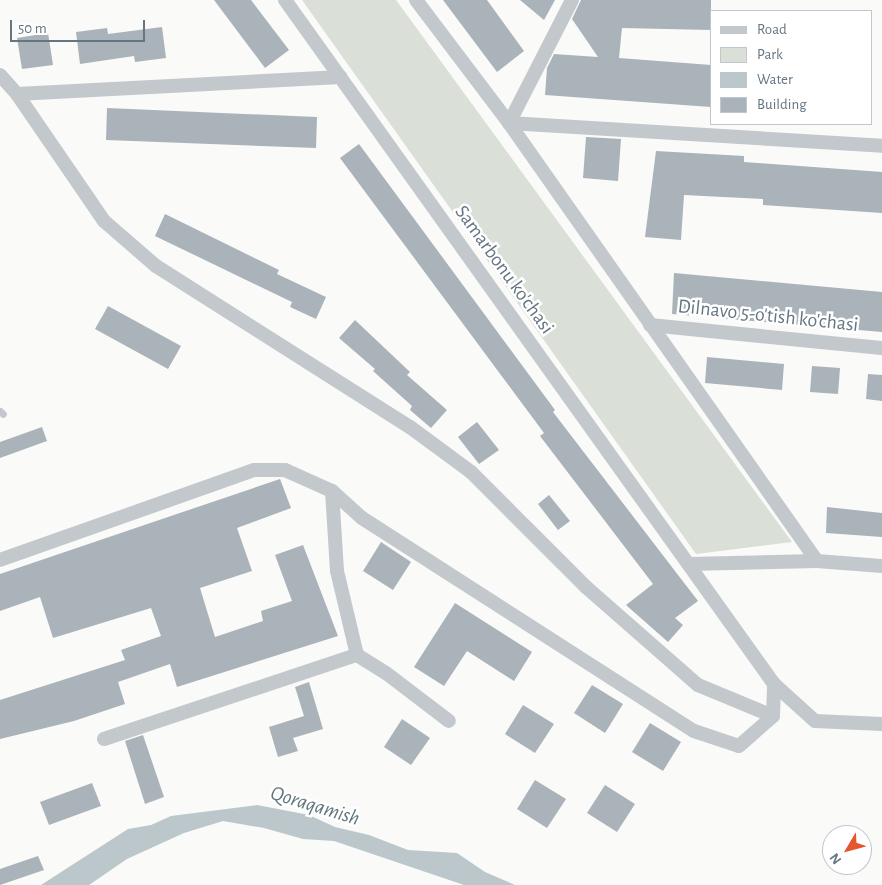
<!DOCTYPE html>
<html>
<head>
<meta charset="utf-8">
<style>
	body { margin:0 }
	#map { position:relative; width:882px; height:885px; overflow:hidden; background:#fafaf8; font-family:"Alegreya Sans",sans-serif }
	div>[style] { position:absolute }
	.green>* { inset:0; background:#dadfd7 }
	.water>* { inset:0; background:#bbc7cb }
	.building>* { inset:0; background:#aab3b9 }
	.service>* { height:7px; margin:-3.5px; padding:0 3.5px; transform-origin:3.5px; border-radius:3.5px; background:#c3c8cc }
	.minor>* { height:14px; margin:-7px; padding:0 7px; transform-origin:7px; border-radius:7px; background:#c3c8cc }
	span { translate:-50% -50%; white-space:nowrap; text-align:center; line-height:1.15; -webkit-text-stroke:5px #fff; paint-order:stroke }
	.street-label { font-size:20px; color:#657683 }
	.water-label { font-size:21px; color:#60757c; font-style:italic }
	.legend { position:absolute; left:710px; top:10px; width:162px; height:115px; box-sizing:border-box; background:#fff; border:1px solid #c1c8cd; margin:0; padding:6px 9px; list-style:none; font-size:15px; color:#657683 }
	.legend li { display:flex; align-items:center; gap:10px; height:25px }
	.legend b { width:25px; border:1px solid #c1c8cd }
	.north { position:absolute; left:822px; top:825px; width:50px; height:50px; box-sizing:border-box; background:#fff; border:1px solid #c1c8cd; border-radius:50%; rotate:233deg; font-size:14px; font-weight:700; line-height:20px; text-align:center; color:#657683 }
	.north::after { content:''; display:block; margin:auto; width:18px; height:22px; background:#e4572e; clip-path:polygon(50% 0,100% 100%,50% 72%,0 100%) }
	.scale { position:absolute; left:10px; top:20px; width:135px; height:22px; box-sizing:border-box; border:2px solid #657683; border-top:0; padding-left:6px; font-size:15px; line-height:18px; white-space:nowrap; color:#657683; -webkit-text-stroke:4px #fff; paint-order:stroke }
</style>
</head>
<body>
<div id="map">
	<div class="green">
		<i style="clip-path:polygon(302px 0,396px 0,792px 542px,696px 554px)"></i>
	</div>
	<div class="water">
		<i style="clip-path:polygon(257px 805px,309px 815px,335px 827px,369px 835px,408px 850px,457px 853px,485px 872px,515px 885px,464px 885px,334px 841px,303px 839px,264px 828px,223px 821px,184px 833px,127px 859px,89px 885px,41px 885px,128px 829px,151px 825px,171px 816px)"></i>
	</div>
	<div class="building">
		<i style="clip-path:polygon(214px 0,251px 0,289px 50px,265px 68px)"></i>
		<i style="clip-path:polygon(443px 0,487px 0,524px 51px,497px 72px)"></i>
		<i style="clip-path:polygon(520px 0,555px 0,544px 20px)"></i>
		<i style="clip-path:polygon(581px 0,711px 0,711px 30px,622px 28px,619px 58px,711px 65px,711px 107px,545px 95px,547px 68px,554px 54px,598px 57px,572px 19px)"></i>
		<i style="clip-path:polygon(162px 27px,166px 58px,135px 62px,134px 56px,80px 64px,76px 32px,107px 28px,108px 34px)"></i>
		<i style="clip-path:polygon(48px 33px,53px 65px,22px 69px,17px 38px)"></i>
		<i style="clip-path:polygon(107px 108px,317px 117px,316px 148px,106px 140px)"></i>
		<i style="clip-path:polygon(586px 137px,621px 139px,618px 181px,583px 178px)"></i>
		<i style="clip-path:polygon(359px 144px,555px 410px,553px 412px,698px 601px,675px 618px,683px 625px,668px 642px,626px 605px,653px 584px,540px 436px,544px 433px,340px 158px)"></i>
		<i style="clip-path:polygon(656px 151px,744px 156px,744px 162px,882px 172px,882px 213px,763px 205px,763px 199px,684px 195px,681px 240px,645px 237px)"></i>
		<i style="clip-path:polygon(165px 214px,279px 270px,277px 274px,326px 297px,316px 319px,290px 307px,292px 302px,155px 236px)"></i>
		<i style="clip-path:polygon(674px 273px,882px 292px,882px 332px,672px 314px)"></i>
		<i style="clip-path:polygon(108px 306px,181px 346px,168px 369px,95px 329px)"></i>
		<i style="clip-path:polygon(355px 320px,410px 372px,407px 375px,447px 410px,431px 428px,410px 410px,412px 406px,373px 371px,375px 369px,339px 338px)"></i>
		<i style="clip-path:polygon(707px 357px,784px 364px,782px 390px,705px 383px)"></i>
		<i style="clip-path:polygon(812px 366px,840px 368px,838px 394px,810px 392px)"></i>
		<i style="clip-path:polygon(868px 374px,882px 375px,882px 401px,866px 399px)"></i>
		<i style="clip-path:polygon(477px 422px,499px 450px,479px 464px,458px 437px)"></i>
		<i style="clip-path:polygon(42px 427px,47px 441px,0 458px,0 442px)"></i>
		<i style="clip-path:polygon(280px 479px,291px 508px,237px 528px,252px 571px,200px 588px,215px 637px,263px 621px,261px 611px,292px 601px,275px 555px,303px 545px,338px 636px,177px 687px,170px 664px,118px 682px,125px 704px,74px 721px,0 739px,0 700px,125px 660px,121px 650px,161px 636px,151px 608px,53px 638px,40px 597px,0 611px,0 574px)"></i>
		<i style="clip-path:polygon(549px 495px,570px 521px,558px 530px,538px 504px)"></i>
		<i style="clip-path:polygon(827px 507px,882px 513px,882px 537px,826px 533px)"></i>
		<i style="clip-path:polygon(381px 542px,411px 562px,393px 590px,363px 571px)"></i>
		<i style="clip-path:polygon(455px 603px,532px 652px,514px 681px,467px 651px,444px 686px,414px 667px)"></i>
		<i style="clip-path:polygon(309px 682px,323px 729px,293px 738px,298px 751px,278px 757px,269px 727px,304px 716px,295px 687px)"></i>
		<i style="clip-path:polygon(592px 685px,623px 704px,605px 733px,574px 713px)"></i>
		<i style="clip-path:polygon(523px 705px,554px 724px,535px 753px,505px 734px)"></i>
		<i style="clip-path:polygon(402px 719px,430px 738px,411px 765px,384px 747px)"></i>
		<i style="clip-path:polygon(650px 723px,681px 742px,663px 771px,632px 752px)"></i>
		<i style="clip-path:polygon(143px 735px,164px 797px,145px 804px,125px 741px)"></i>
		<i style="clip-path:polygon(535px 780px,566px 799px,547px 828px,517px 809px)"></i>
		<i style="clip-path:polygon(92px 783px,101px 806px,49px 825px,40px 802px)"></i>
		<i style="clip-path:polygon(605px 785px,635px 804px,617px 832px,587px 813px)"></i>
		<i style="clip-path:polygon(38px 856px,44px 870px,0 885px,0 869px)"></i>
	</div>
	<div class="service">
		<i style="left:0;top:411px;width:4px;rotate:45deg"></i>
	</div>
	<div class="minor">
		<i style="left:285px;top:0;width:841px;rotate:54.44deg"></i>
		<i style="left:774px;top:684px;width:55px;rotate:42.1deg"></i>
		<i style="left:815px;top:721px;width:67px;rotate:2.6deg"></i>
		<i style="left:416px;top:0;width:154px;rotate:52.9deg"></i>
		<i style="left:509px;top:123px;width:535px;rotate:54.89deg"></i>
		<i style="left:572px;top:0;width:138px;rotate:117.1deg"></i>
		<i style="left:509px;top:123px;width:374px;rotate:3.5deg"></i>
		<i style="left:0;top:75px;width:25px;rotate:48deg"></i>
		<i style="left:17px;top:94px;width:154px;rotate:55.6deg"></i>
		<i style="left:104px;top:221px;width:69px;rotate:40.9deg"></i>
		<i style="left:156px;top:266px;width:301px;rotate:32.4deg"></i>
		<i style="left:410px;top:427px;width:76px;rotate:36.4deg"></i>
		<i style="left:471px;top:472px;width:163px;rotate:45deg"></i>
		<i style="left:586px;top:587px;width:149px;rotate:41.2deg"></i>
		<i style="left:698px;top:685px;width:81px;rotate:22.5deg"></i>
		<i style="left:17px;top:94px;width:324px;rotate:-3deg"></i>
		<i style="left:650px;top:325px;width:233px;rotate:5.7deg"></i>
		<i style="left:332px;top:491px;width:80px;rotate:86.4deg"></i>
		<i style="left:337px;top:571px;width:86px;rotate:76.6deg"></i>
		<i style="left:357px;top:655px;width:34px;rotate:32deg"></i>
		<i style="left:386px;top:673px;width:79px;rotate:37.3deg"></i>
		<i style="left:0;top:560px;width:269px;rotate:-19.5deg"></i>
		<i style="left:254px;top:470px;width:31px"></i>
		<i style="left:285px;top:470px;width:51px;rotate:24.1deg"></i>
		<i style="left:332px;top:491px;width:40px;rotate:42deg"></i>
		<i style="left:362px;top:518px;width:394px;rotate:32.7deg"></i>
		<i style="left:694px;top:731px;width:47px;rotate:18.4deg"></i>
		<i style="left:739px;top:746px;width:45px;rotate:-41.4deg"></i>
		<i style="left:773px;top:716px;width:32px;rotate:-88deg"></i>
		<i style="left:689px;top:564px;width:128px;rotate:-1.3deg"></i>
		<i style="left:817px;top:561px;width:65px;rotate:4.4deg"></i>
		<i style="left:104px;top:739px;width:267px;rotate:-18.4deg"></i>
	</div>
	<div class="street-label">
		<span style="left:504px;top:270px;rotate:54deg">Samarbonu ko'chasi</span>
		<span style="left:768px;top:316px;rotate:6deg">Dilnavo 5-o'tish ko'chasi</span>
	</div>
	<div class="water-label">
		<span style="left:315px;top:806px;rotate:17deg">Qoraqamish</span>
	</div>
	<ul class="legend">
	<li><b style="height:6px;background:#c3c8cc"></b>Road</li>
	<li><b style="height:14px;background:#dadfd7"></b>Park</li>
	<li><b style="height:14px;background:#bbc7cb"></b>Water</li>
	<li><b style="height:14px;background:#aab3b9"></b>Building</li>
	</ul>
	<div class="north">N</div>
	<div class="scale">50 m</div>
</div>
</body>
</html>
